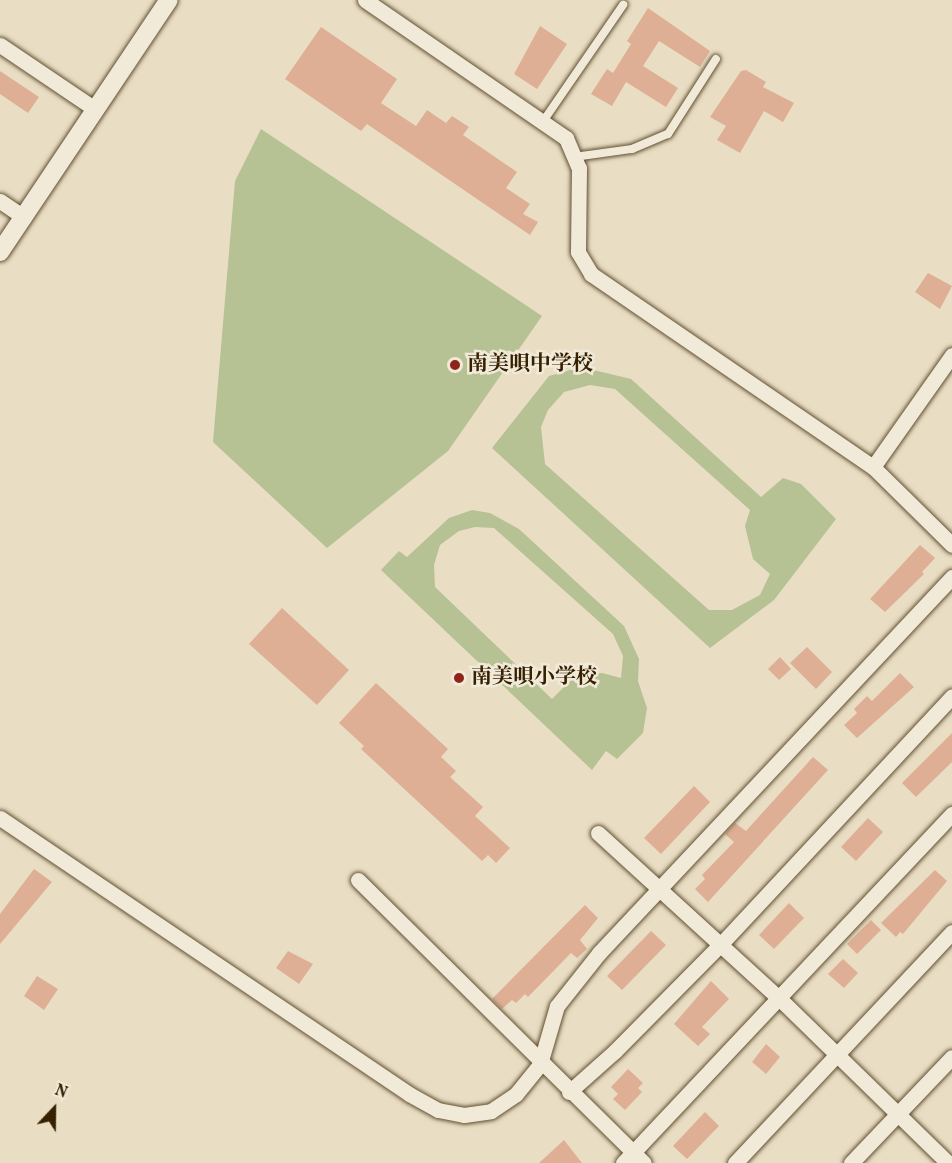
<!DOCTYPE html>
<html>
<head>
<meta charset="utf-8">
<style>
	body { margin:0 }
	#map { position:relative; width:952px; height:1163px; overflow:hidden; background:#e9dec4; font-family:Vollkorn,"Noto Serif JP",serif }
	div>[style] { position:absolute }
	.green>* { inset:0; background:#b6c194 }
	.building>* { inset:0; background:#deaf95 }
	.roads { filter:drop-shadow(0 0 2px #625032) drop-shadow(0 0 2px #625032) }
	.service>* { height:8px; margin:-4px; padding:0 4px; transform-origin:4px; border-radius:4px; background:#f1ead9 }
	.minor>* { height:15px; margin:-7.5px; padding:0 7.5px; transform-origin:7.5px; border-radius:7.5px; background:#f1ead9 }
	.tertiary>* { height:18px; margin:-9px; padding:0 9px; transform-origin:9px; border-radius:9px; background:#f1ead9 }
	.dots>* { width:16px; height:16px; translate:-50% -50%; box-sizing:border-box; border:3px solid #f1ead9; border-radius:50% }
	span { translate:-50% -50%; white-space:nowrap; text-align:center; line-height:1.15; -webkit-text-stroke:5px #f1ead9; paint-order:stroke }
	.poi-label { font-size:21px; color:#352102; font-weight:700 }
	.left { translate:0 -50%; text-align:left }
	.north { position:absolute; left:24px; top:1079px; width:60px; height:60px; -webkit-text-stroke:4px #f1ead9; paint-order:stroke; rotate:22deg; font-size:16px; font-weight:700; line-height:24px; text-align:center; color:#352102 }
	.north::after { content:''; display:block; margin:auto; width:21px; height:27px; background:#352102; clip-path:polygon(50% 0,100% 100%,50% 72%,0 100%) }
</style>
</head>
<body>
<div id="map">
	<div class="green">
		<i style="clip-path:polygon(261px 129px,542px 316px,448px 451px,327px 548px,213px 442px,235px 181px)"></i>
		<i style="clip-path:polygon(evenodd,581px 367px,631px 379px,761px 497px,783px 478px,801px 484px,836px 519px,774px 600px,710px 648px,492px 448px,549px 376px,581px 367px,590px 385px,615px 389px,750px 510px,745px 526px,753px 559px,770px 574px,760px 595px,732px 610px,709px 610px,545px 464px,541px 427px,548px 410px,564px 392px,590px 385px)"></i>
		<i style="clip-path:polygon(evenodd,472px 510px,490px 513px,519px 529px,624px 626px,639px 659px,638px 681px,647px 708px,643px 733px,617px 759px,606px 751px,592px 770px,381px 570px,399px 551px,407px 557px,449px 518px,472px 510px,475px 527px,494px 528px,613px 634px,623px 656px,621px 678px,602px 673px,576px 675px,552px 699px,435px 587px,434px 565px,440px 545px,459px 531px,475px 527px)"></i>
	</div>
	<div class="building">
		<i style="clip-path:polygon(648px 8px,710px 51px,700px 67px,659px 41px,643px 66px,678px 88px,666px 107px,626px 82px,612px 106px,591px 94px,607px 69px,613px 73px,631px 44px,627px 41px)"></i>
		<i style="clip-path:polygon(540px 26px,567px 44px,537px 89px,514px 74px)"></i>
		<i style="clip-path:polygon(321px 27px,397px 79px,381px 103px,416px 126px,427px 110px,446px 123px,452px 116px,469px 127px,463px 135px,517px 172px,506px 188px,530px 204px,523px 214px,538px 222px,530px 235px,367px 124px,361px 131px,285px 79px)"></i>
		<i style="clip-path:polygon(746px 70px,766px 82px,763px 87px,794px 103px,783px 122px,764px 111px,740px 153px,717px 140px,726px 126px,710px 117px,741px 71px)"></i>
		<i style="clip-path:polygon(0 71px,39px 97px,28px 113px,0 94px)"></i>
		<i style="clip-path:polygon(928px 273px,952px 286px,940px 309px,915px 292px)"></i>
		<i style="clip-path:polygon(920px 545px,935px 558px,922px 572px,924px 574px,885px 612px,870px 599px)"></i>
		<i style="clip-path:polygon(282px 608px,349px 670px,317px 705px,249px 644px)"></i>
		<i style="clip-path:polygon(807px 647px,832px 672px,816px 689px,790px 663px)"></i>
		<i style="clip-path:polygon(780px 657px,791px 669px,779px 680px,768px 669px)"></i>
		<i style="clip-path:polygon(900px 673px,914px 687px,857px 738px,844px 725px,857px 713px,854px 709px,867px 696px,872px 701px)"></i>
		<i style="clip-path:polygon(376px 683px,448px 749px,441px 757px,456px 771px,450px 777px,483px 807px,475px 816px,510px 848px,496px 863px,488px 855px,482px 861px,361px 749px,364px 746px,339px 723px)"></i>
		<i style="clip-path:polygon(952px 733px,952px 762px,916px 797px,902px 783px)"></i>
		<i style="clip-path:polygon(813px 757px,828px 770px,708px 902px,695px 889px,705px 879px,702px 875px,734px 842px,725px 834px,735px 823px,746px 831px)"></i>
		<i style="clip-path:polygon(694px 786px,710px 802px,661px 854px,644px 838px)"></i>
		<i style="clip-path:polygon(868px 818px,883px 832px,856px 861px,841px 847px)"></i>
		<i style="clip-path:polygon(34px 869px,52px 882px,0 944px,0 914px)"></i>
		<i style="clip-path:polygon(935px 870px,947px 881px,903px 934px,900px 932px,896px 937px,881px 923px)"></i>
		<i style="clip-path:polygon(789px 903px,804px 918px,774px 949px,759px 935px)"></i>
		<i style="clip-path:polygon(585px 905px,598px 918px,580px 940px,587px 949px,577px 958px,571px 953px,528px 997px,525px 994px,516px 1003px,512px 1000px,502px 1009px,492px 999px)"></i>
		<i style="clip-path:polygon(871px 920px,881px 930px,857px 954px,847px 944px)"></i>
		<i style="clip-path:polygon(651px 931px,666px 945px,622px 990px,607px 976px)"></i>
		<i style="clip-path:polygon(288px 951px,313px 964px,299px 984px,276px 968px)"></i>
		<i style="clip-path:polygon(843px 959px,858px 973px,844px 988px,828px 974px)"></i>
		<i style="clip-path:polygon(37px 976px,58px 989px,44px 1010px,24px 996px)"></i>
		<i style="clip-path:polygon(711px 981px,729px 999px,702px 1027px,710px 1034px,698px 1046px,674px 1024px)"></i>
		<i style="clip-path:polygon(766px 1044px,780px 1057px,766px 1074px,752px 1062px)"></i>
		<i style="clip-path:polygon(628px 1069px,643px 1083px,638px 1088px,642px 1092px,625px 1110px,613px 1099px,618px 1094px,611px 1087px)"></i>
		<i style="clip-path:polygon(705px 1112px,719px 1126px,687px 1159px,673px 1146px)"></i>
		<i style="clip-path:polygon(564px 1140px,582px 1163px,539px 1163px)"></i>
	</div>
	<div class="roads">
		<div class="service">
			<i style="left:544px;top:120px;width:140px;rotate:-55.5deg"></i>
			<i style="left:574px;top:157px;width:59px;rotate:-7.9deg"></i>
			<i style="left:632px;top:149px;width:39px;rotate:-23deg"></i>
			<i style="left:668px;top:134px;width:89px;rotate:-57.4deg"></i>
		</div>
		<div class="minor">
			<i style="left:365px;top:0;width:244px;rotate:34.5deg"></i>
			<i style="left:566px;top:138px;width:33px;rotate:67deg"></i>
			<i style="left:579px;top:168px;width:84px;rotate:90.7deg"></i>
			<i style="left:578px;top:252px;width:26px;rotate:59deg"></i>
			<i style="left:591px;top:274px;width:342px;rotate:34.4deg"></i>
			<i style="left:873px;top:467px;width:111px;rotate:44.6deg"></i>
			<i style="left:0;top:45px;width:115px;rotate:34deg"></i>
			<i style="left:0;top:201px;width:29px;rotate:34deg"></i>
			<i style="left:873px;top:467px;width:137px;rotate:-54.8deg"></i>
			<i style="left:0;top:818px;width:493px;rotate:34deg"></i>
			<i style="left:409px;top:1094px;width:33px;rotate:29deg"></i>
			<i style="left:438px;top:1110px;width:26px;rotate:11deg"></i>
			<i style="left:464px;top:1115px;width:27px;rotate:-8deg"></i>
			<i style="left:491px;top:1111px;width:30px;rotate:-34deg"></i>
			<i style="left:516px;top:1094px;width:38px;rotate:-51deg"></i>
			<i style="left:540px;top:1064px;width:60px;rotate:-73.7deg"></i>
			<i style="left:557px;top:1006px;width:68px;rotate:-51.6deg"></i>
			<i style="left:599px;top:953px;width:516px;rotate:-46.81deg"></i>
			<i style="left:598px;top:833px;width:246px;rotate:42.4deg"></i>
			<i style="left:780px;top:999px;width:235px;rotate:44.3deg"></i>
			<i style="left:358px;top:880px;width:402px;rotate:44.7deg"></i>
			<i style="left:569px;top:1092px;width:62px;rotate:-41.7deg"></i>
			<i style="left:615px;top:1051px;width:149px;rotate:-45.3deg"></i>
			<i style="left:720px;top:945px;width:340px;rotate:-47deg"></i>
			<i style="left:623px;top:1163px;width:480px;rotate:-46.7deg"></i>
			<i style="left:735px;top:1163px;width:317px;rotate:-46.8deg"></i>
			<i style="left:851px;top:1163px;width:146px;rotate:-46.4deg"></i>
		</div>
		<div class="tertiary">
			<i style="left:0;top:252px;width:303px;rotate:-56.2deg"></i>
		</div>
	</div>
	<div class="dots">
		<i style="left:455px;top:365px;background:#8f2418"></i>
		<i style="left:459px;top:678px;background:#8f2418"></i>
	</div>
	<div class="poi-label">
		<span class="left" style="left:467px;top:365px">南美唄中学校</span>
		<span class="left" style="left:471px;top:678px">南美唄小学校</span>
	</div>
	<div class="north">N</div>
</div>
</body>
</html>
